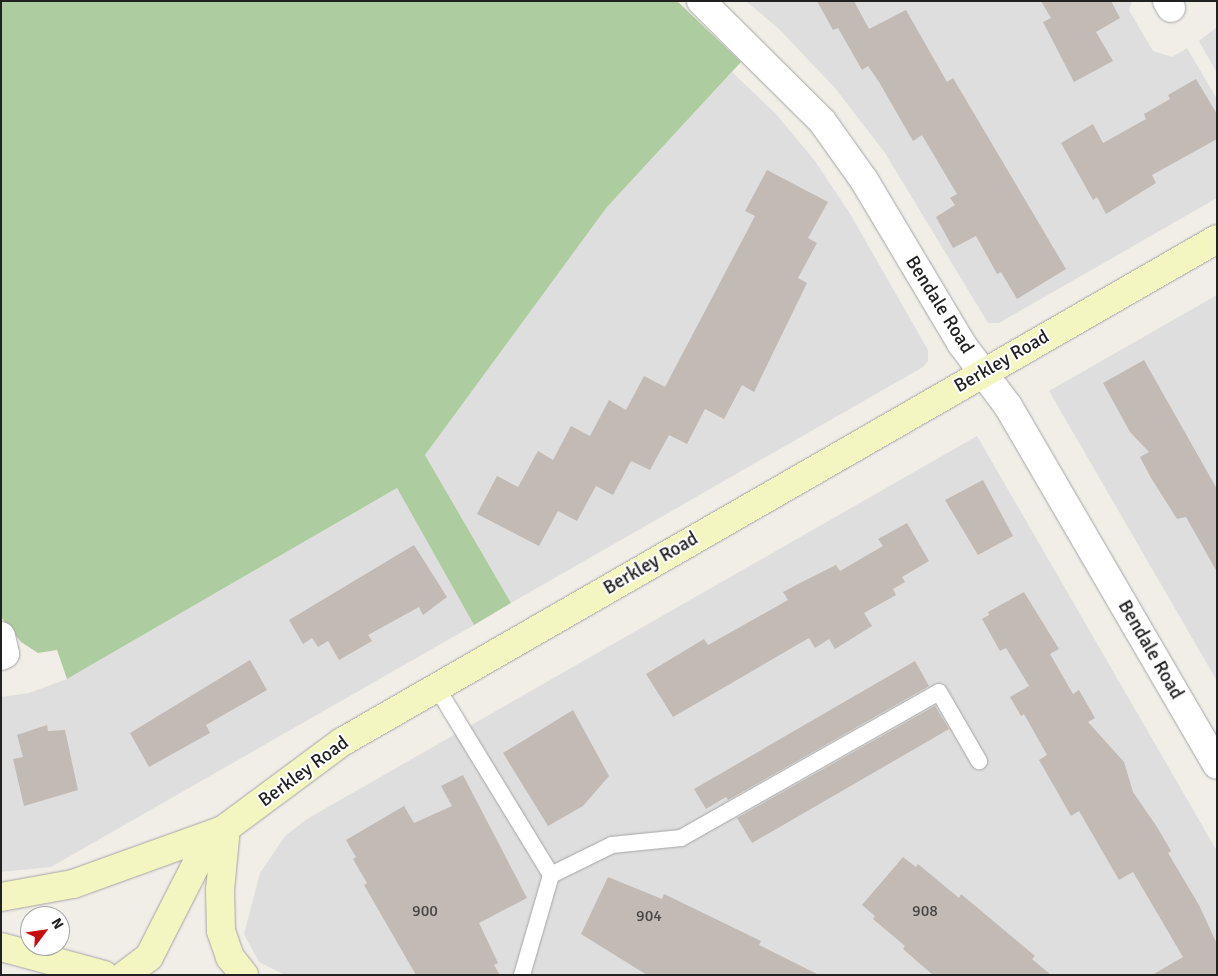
<!DOCTYPE html>
<html>
<head>
<meta charset="utf-8">
<style>
	body { margin:0 }
	#map { position:relative; width:1218px; height:976px; overflow:hidden; background:#f1eee8; font-family:Signika,sans-serif }
	div>[style] { position:absolute }
	.residential>* { inset:0; background:#dfdede }
	.forest>* { inset:0; background:#adcda0 }
	.building>* { inset:0; background:#c1bab5 }
	.roads { filter:drop-shadow(0 0 1px #a5a5a5) drop-shadow(0 0 1px #a5a5a5) }
	.lane>* { height:16px; margin:-8px; padding:0 8px; transform-origin:8px; border-radius:8px; background:#fff }
	.street>* { height:28px; margin:-14px; padding:0 14px; transform-origin:14px; border-radius:14px; background:#fff }
	.secondary>* { height:28px; margin:-14px; padding:0 14px; transform-origin:14px; border-radius:14px; background:#f4f6c1 }
	span { translate:-50% -50%; white-space:nowrap; text-align:center; line-height:1.15; -webkit-text-stroke:4px #fff; paint-order:stroke }
	.number-label { font-size:16px; color:#494746 }
	.number-label span { -webkit-text-stroke-width:0 }
	.street-label { font-size:19px; color:#212121 }
	.frame { position:absolute; inset:0; border:2px solid #212121; pointer-events:none }
	.north { position:absolute; left:20px; top:906px; width:50px; height:50px; box-sizing:border-box; background:#fff; border:1px solid #a6a6a6; border-radius:50%; rotate:59deg; font-size:14px; font-weight:700; line-height:20px; text-align:center; color:#212121 }
	.north::after { content:''; display:block; margin:auto; width:18px; height:22px; background:#c60c0c; clip-path:polygon(50% 0,100% 100%,50% 72%,0 100%) }
</style>
</head>
<body>
<div id="map">
	<div class="residential">
		<i style="clip-path:polygon(746px 1px,1132px 1px,1129px 10px,1153px 51px,1172px 57px,1187px 48px,1217px 99px,1217px 198px,999px 323px,988px 323px,885px 153px,835px 88px,779px 29px)"></i>
		<i style="clip-path:polygon(1217px 27px,1217px 73px,1199px 41px)"></i>
		<i style="clip-path:polygon(732px 72px,776px 114px,815px 161px,849px 212px,928px 350px,928px 361px,923px 367px,511px 603px,425px 455px,607px 207px)"></i>
		<i style="clip-path:polygon(1217px 295px,1217px 681px,1049px 391px)"></i>
		<i style="clip-path:polygon(977px 436px,1217px 851px,1217px 975px,285px 975px,259px 962px,244px 934px,260px 873px,285px 836px,307px 819px)"></i>
		<i style="clip-path:polygon(397px 488px,474px 625px,51px 867px,1px 872px,1px 697px,29px 693px,67px 679px)"></i>
	</div>
	<div class="forest">
		<i style="clip-path:polygon(1px 1px,677px 1px,741px 62px,607px 207px,425px 455px,511px 603px,474px 625px,397px 488px,67px 679px,57px 650px,38px 653px,21px 642px,1px 617px)"></i>
	</div>
	<div class="building">
		<i style="clip-path:polygon(817px 1px,854px 1px,869px 29px,906px 10px,947px 82px,953px 78px,1066px 269px,1017px 299px,1001px 272px,997px 274px,976px 236px,953px 248px,936px 217px,955px 205px,950px 198px,957px 194px,948px 179px,922px 135px,913px 141px,879px 82px,868px 66px,862px 70px,838px 28px,833px 30px)"></i>
		<i style="clip-path:polygon(1041px 1px,1111px 1px,1120px 18px,1096px 32px,1113px 61px,1074px 82px,1043px 22px,1051px 18px)"></i>
		<i style="clip-path:polygon(1196px 79px,1217px 114px,1217px 139px,1152px 175px,1156px 183px,1106px 214px,1097px 197px,1093px 200px,1061px 143px,1093px 124px,1103px 143px,1146px 119px,1144px 114px,1170px 99px,1168px 95px)"></i>
		<i style="clip-path:polygon(767px 170px,828px 202px,808px 238px,817px 243px,798px 278px,807px 283px,754px 392px,742px 385px,724px 419px,705px 409px,687px 444px,669px 435px,650px 470px,631px 461px,613px 495px,596px 486px,577px 521px,558px 511px,539px 546px,477px 514px,497px 476px,518px 487px,538px 451px,553px 460px,571px 426px,590px 436px,609px 400px,626px 410px,644px 376px,665px 387px,755px 216px,745px 211px)"></i>
		<i style="clip-path:polygon(1144px 360px,1217px 489px,1217px 572px,1186px 517px,1177px 519px,1151px 478px,1140px 457px,1149px 452px,1130px 432px,1103px 383px)"></i>
		<i style="clip-path:polygon(983px 480px,1013px 536px,978px 555px,945px 500px)"></i>
		<i style="clip-path:polygon(907px 523px,929px 561px,902px 577px,905px 582px,893px 589px,896px 595px,864px 613px,872px 626px,835px 649px,829px 639px,815px 648px,809px 638px,673px 717px,646px 674px,704px 639px,708px 645px,788px 600px,783px 592px,800px 583px,836px 565px,840px 571px,883px 546px,878px 539px)"></i>
		<i style="clip-path:polygon(414px 545px,447px 597px,423px 615px,419px 607px,368px 635px,372px 641px,339px 660px,328px 641px,318px 647px,312px 638px,303px 644px,289px 620px)"></i>
		<i style="clip-path:polygon(1024px 592px,1059px 649px,1050px 654px,1073px 694px,1079px 690px,1095px 718px,1088px 722px,1124px 762px,1133px 792px,1157px 827px,1171px 851px,1168px 853px,1199px 905px,1217px 944px,1217px 975px,1152px 975px,1183px 957px,1133px 872px,1119px 880px,1079px 811px,1071px 816px,1039px 760px,1047px 755px,1024px 714px,1021px 716px,1010px 697px,1029px 686px,1006px 648px,1000px 651px,982px 619px,989px 615px,988px 612px)"></i>
		<i style="clip-path:polygon(250px 660px,267px 690px,206px 725px,210px 733px,149px 767px,130px 733px)"></i>
		<i style="clip-path:polygon(915px 661px,929px 686px,728px 800px,726px 797px,706px 809px,694px 789px)"></i>
		<i style="clip-path:polygon(935px 706px,949px 729px,752px 843px,737px 818px)"></i>
		<i style="clip-path:polygon(573px 710px,609px 776px,583px 806px,548px 826px,503px 753px)"></i>
		<i style="clip-path:polygon(47px 725px,48px 731px,65px 730px,78px 790px,24px 806px,13px 759px,23px 757px,17px 735px)"></i>
		<i style="clip-path:polygon(463px 775px,527px 898px,479px 923px,498px 963px,494px 965px,500px 975px,416px 975px,364px 885px,367px 883px,353px 859px,356px 857px,346px 840px,404px 806px,414px 823px,452px 806px,441px 786px)"></i>
		<i style="clip-path:polygon(903px 857px,916px 867px,918px 864px,959px 898px,961px 894px,1035px 956px,1032px 959px,1051px 975px,933px 975px,903px 949px,905px 946px,873px 919px,875px 916px,862px 905px)"></i>
		<i style="clip-path:polygon(608px 877px,662px 899px,664px 894px,761px 941px,759px 945px,819px 975px,647px 975px,581px 934px)"></i>
	</div>
	<div class="roads">
		<div class="lane">
			<i style="left:437px;top:688px;width:219px;rotate:58.6deg"></i>
			<i style="left:551px;top:875px;width:68px;rotate:-26.2deg"></i>
			<i style="left:612px;top:845px;width:69px;rotate:-5.8deg"></i>
			<i style="left:681px;top:838px;width:296px;rotate:-29.5deg"></i>
			<i style="left:939px;top:692px;width:80px;rotate:59.9deg"></i>
			<i style="left:522px;top:975px;width:104px;rotate:-73.8deg"></i>
		</div>
		<div class="street">
			<i style="left:701px;top:1px;width:170px;rotate:44.8deg"></i>
			<i style="left:822px;top:121px;width:72px;rotate:54.6deg"></i>
			<i style="left:864px;top:180px;width:190px;rotate:59.2deg"></i>
			<i style="left:961px;top:343px;width:79px;rotate:53.3deg"></i>
			<i style="left:1008px;top:406px;width:415px;rotate:59.8deg"></i>
			<i style="left:1167px;top:1px;width:8px;rotate:60deg"></i>
			<i style="left:1px;top:636px;width:18px;rotate:77deg"></i>
			<i style="left:5px;top:654px;width:4px;rotate:153deg"></i>
		</div>
		<div class="secondary">
			<i style="left:226px;top:828px;width:62px;rotate:95.5deg"></i>
			<i style="left:220px;top:890px;width:41px;rotate:88.6deg"></i>
			<i style="left:221px;top:931px;width:28px;rotate:71deg"></i>
			<i style="left:230px;top:957px;width:23px;rotate:52deg"></i>
			<i style="left:1px;top:897px;width:73px;rotate:-10.2deg"></i>
			<i style="left:73px;top:884px;width:159px;rotate:-19.8deg"></i>
			<i style="left:1px;top:947px;width:107px;rotate:15.2deg"></i>
			<i style="left:125px;top:975px;width:30px;rotate:-37deg"></i>
			<i style="left:149px;top:957px;width:112px;rotate:-63deg"></i>
			<i style="left:200px;top:857px;width:39px;rotate:-48deg"></i>
			<i style="left:226px;top:828px;width:144px;rotate:-36.6deg"></i>
			<i style="left:342px;top:742px;width:1009px;rotate:-29.89deg"></i>
		</div>
	</div>
	<div class="number-label">
		<span style="left:425px;top:911px">900</span>
		<span style="left:925px;top:911px">908</span>
		<span style="left:649px;top:916px">904</span>
	</div>
	<div class="street-label">
		<span style="left:939px;top:305px;rotate:58deg">Bendale Road</span>
		<span style="left:1002px;top:362px;rotate:-30deg">Berkley Road</span>
		<span style="left:651px;top:564px;rotate:-30deg">Berkley Road</span>
		<span style="left:1150px;top:650px;rotate:60deg">Bendale Road</span>
		<span style="left:304px;top:772px;rotate:-36deg">Berkley Road</span>
	</div>
	<div class="frame"></div>
	<div class="north">N</div>
</div>
</body>
</html>
